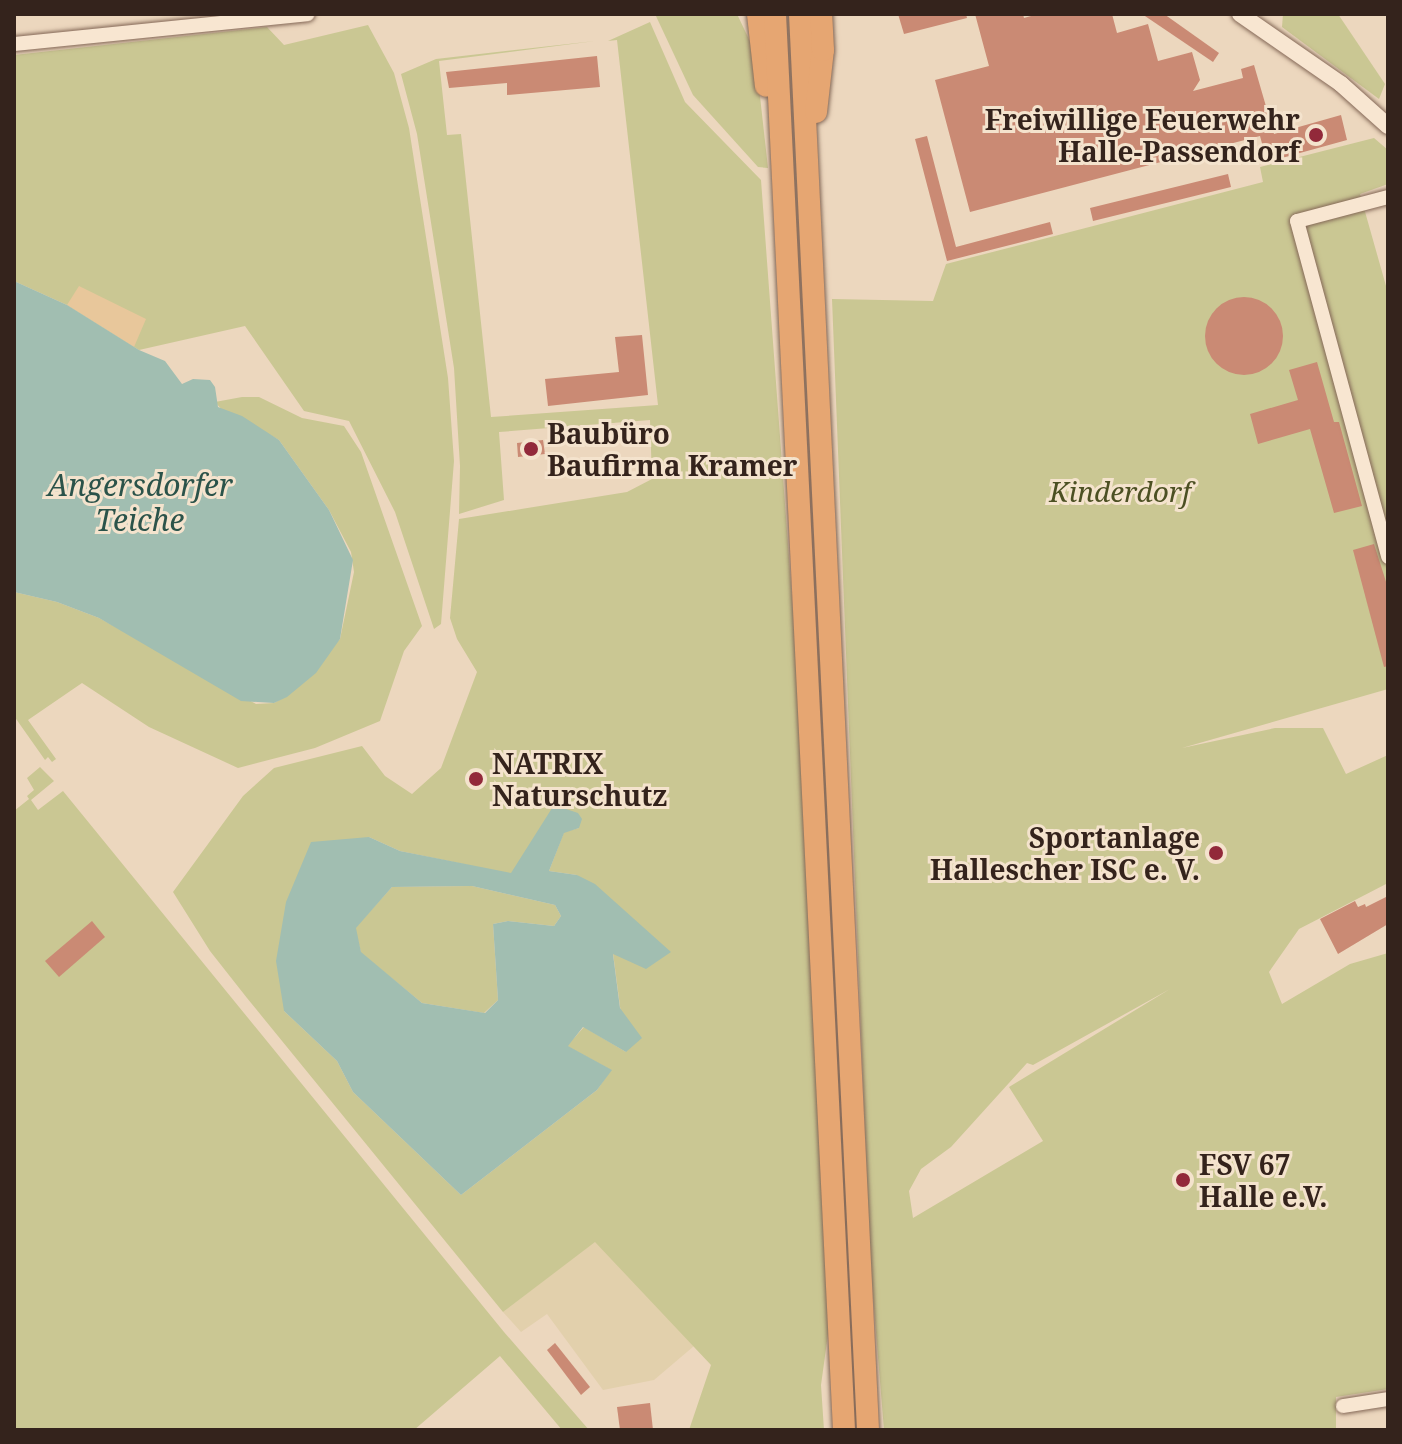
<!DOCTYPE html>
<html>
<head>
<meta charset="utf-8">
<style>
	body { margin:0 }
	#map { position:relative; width:1402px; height:1444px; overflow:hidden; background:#ecd7be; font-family:"Noto Serif",serif }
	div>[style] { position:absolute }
	.farmland>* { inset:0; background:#e2d0ac }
	.green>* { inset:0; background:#cac793 }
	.sand>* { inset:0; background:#e8c79b }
	.water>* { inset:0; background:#a1beb1 }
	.building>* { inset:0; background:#ca8a74 }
	.round { border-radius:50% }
	.roads { filter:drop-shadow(0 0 2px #846857) drop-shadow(0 0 2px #846857) }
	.minor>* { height:14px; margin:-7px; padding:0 7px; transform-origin:7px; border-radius:7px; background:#f8e6d1 }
	.tertiary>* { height:16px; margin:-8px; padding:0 8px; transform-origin:8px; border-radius:8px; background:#f8e6d1 }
	.trunk>* { height:22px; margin:-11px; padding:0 11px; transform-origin:11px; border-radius:11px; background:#e6a672 }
	.dots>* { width:22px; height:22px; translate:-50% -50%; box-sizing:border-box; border:4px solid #f4e3cd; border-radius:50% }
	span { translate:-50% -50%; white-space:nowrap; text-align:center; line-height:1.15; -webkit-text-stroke:6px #f4e3cd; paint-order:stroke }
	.poi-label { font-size:28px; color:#34231c; font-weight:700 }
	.right { translate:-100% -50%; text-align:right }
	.left { translate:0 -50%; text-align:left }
	.park-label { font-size:28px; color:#4c5023; font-style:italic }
	.water-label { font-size:30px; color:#2b534a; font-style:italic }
	.frame { position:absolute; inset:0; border:16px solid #34231c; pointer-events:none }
</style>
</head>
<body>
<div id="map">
	<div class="farmland">
		<i style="clip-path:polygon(595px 1241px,694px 1346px,654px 1380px,603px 1390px,547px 1314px,521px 1332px,503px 1312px)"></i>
	</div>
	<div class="green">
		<i style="clip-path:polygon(655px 14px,737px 14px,755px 52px,768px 168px,758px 167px,693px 95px)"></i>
		<i style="clip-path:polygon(1283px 14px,1338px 14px,1385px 84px,1379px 99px,1282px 27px)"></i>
		<i style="clip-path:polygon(evenodd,650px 22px,685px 102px,761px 180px,793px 612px,812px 952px,829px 1327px,821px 1385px,824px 1430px,689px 1430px,711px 1365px,595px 1242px,503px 1312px,247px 998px,210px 951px,173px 892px,243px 796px,274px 768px,362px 746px,385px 776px,412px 794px,441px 768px,477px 672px,457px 639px,450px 618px,459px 519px,627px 492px,652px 479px,650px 420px,499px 432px,504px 500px,459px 514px,460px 466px,454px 368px,417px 134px,401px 74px,436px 59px,595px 41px,439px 61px,447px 135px,461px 134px,491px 417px,658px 405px,617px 40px,608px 41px,650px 22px,578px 813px,579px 828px,564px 832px,549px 871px,577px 875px,613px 953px,626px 1052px,584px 1027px,567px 1046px,611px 1070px,597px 1090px,461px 1195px,353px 1092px,337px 1061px,284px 1011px,369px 837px,400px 851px,511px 874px,578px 813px)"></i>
		<i style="clip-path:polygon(368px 25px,394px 73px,409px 128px,448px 378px,454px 461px,441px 624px,434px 629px,395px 512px,349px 421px,304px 411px,245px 326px,139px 350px,67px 305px,14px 281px,14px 55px,267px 27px,284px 45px)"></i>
		<i style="clip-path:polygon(evenodd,1374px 138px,1388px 150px,1388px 184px,1360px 194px,1388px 293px,1388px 689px,1182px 748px,1275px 728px,1323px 728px,1346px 774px,1388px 755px,1388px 883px,1299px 929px,1269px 972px,1282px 1004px,1350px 964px,1388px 953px,1388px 1389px,1336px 1397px,1336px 1430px,884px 1430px,870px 1259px,832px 299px,933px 301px,946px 264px,1263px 182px,1260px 167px,1374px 138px,1170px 989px,1009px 1087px,1043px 1141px,913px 1218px,909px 1191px,921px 1169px,951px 1147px,1027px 1063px,1033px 1065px,1170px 989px)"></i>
		<i style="clip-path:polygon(242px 397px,259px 397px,302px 418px,344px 426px,361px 452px,422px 626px,404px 651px,380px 721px,315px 748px,238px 768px,149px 727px,82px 683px,28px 720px,56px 759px,52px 762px,48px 757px,45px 760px,14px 716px,14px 592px,57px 602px,99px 618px,256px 704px,274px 703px,287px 696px,340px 639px,354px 572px,351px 552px,329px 510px,279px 440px,232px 413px,224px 412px,215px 402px)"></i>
		<i style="clip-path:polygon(40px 767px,54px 781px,31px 800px,38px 810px,63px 791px,504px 1332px,589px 1430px,562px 1430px,500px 1356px,414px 1430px,14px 1430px,14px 811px,29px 799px,27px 796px,34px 790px,27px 778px)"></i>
		<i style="clip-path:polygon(472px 886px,555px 905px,561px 916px,554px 926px,508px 921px,493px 924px,498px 1000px,484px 1013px,422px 1003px,361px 953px,355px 928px,392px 887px)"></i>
	</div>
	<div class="sand">
		<i style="clip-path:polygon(79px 286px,146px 319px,134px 347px,67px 305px)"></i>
	</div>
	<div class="water">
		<i style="clip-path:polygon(14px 281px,67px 305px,139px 350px,165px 361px,182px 384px,193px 379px,210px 380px,215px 387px,218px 407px,242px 416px,279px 440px,329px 510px,353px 560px,340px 639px,316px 673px,287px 697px,274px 703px,241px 701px,99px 618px,57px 602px,14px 592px)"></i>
		<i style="clip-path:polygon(evenodd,554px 805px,578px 813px,582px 819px,579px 828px,564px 833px,549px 871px,577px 875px,595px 884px,671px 952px,646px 969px,613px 954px,620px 1008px,642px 1038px,626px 1052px,583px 1027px,568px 1046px,612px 1070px,597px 1090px,461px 1195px,353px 1092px,337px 1061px,284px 1011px,276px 961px,286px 902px,311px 842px,369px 837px,400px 851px,511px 873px,554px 805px,472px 886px,555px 905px,561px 916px,554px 926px,508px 921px,493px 924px,498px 1000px,485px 1013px,422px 1003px,361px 952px,356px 928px,392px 887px,472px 886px)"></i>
	</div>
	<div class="building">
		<i style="clip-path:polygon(898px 14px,966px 14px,967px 18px,904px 34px)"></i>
		<i style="clip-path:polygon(975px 14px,1023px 14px,1024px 18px,1038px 14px,1112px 14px,1117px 33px,1148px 24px,1158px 61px,1192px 52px,1200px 80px,1193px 91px,1243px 78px,1241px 69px,1254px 65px,1274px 134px,1341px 115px,1347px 140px,1267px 162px,1260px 136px,970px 212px,935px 80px,989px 66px)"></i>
		<i style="clip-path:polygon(1142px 14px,1164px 14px,1219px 53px,1213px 62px)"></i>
		<i style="clip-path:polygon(597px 56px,600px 87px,507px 95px,507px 83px,449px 88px,446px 72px)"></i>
		<i style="clip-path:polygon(927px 136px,956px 247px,1050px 222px,1053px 234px,947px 261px,915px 139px)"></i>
		<i style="clip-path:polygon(1228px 174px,1231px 187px,1093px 221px,1090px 208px)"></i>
		<i class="round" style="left:1205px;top:297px;width:78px;height:78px"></i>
		<i style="clip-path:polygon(642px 335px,648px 395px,548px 406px,545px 379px,619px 372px,615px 337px)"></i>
		<i style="clip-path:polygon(1317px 362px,1334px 422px,1339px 422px,1362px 506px,1334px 513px,1310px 429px,1258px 444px,1250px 414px,1298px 400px,1289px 370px)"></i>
		<i style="clip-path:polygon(543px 440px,545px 454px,518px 457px,517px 443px)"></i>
		<i style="clip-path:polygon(1374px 544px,1388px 588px,1388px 666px,1384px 667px,1353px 550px)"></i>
		<i style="clip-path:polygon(1388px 896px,1388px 924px,1338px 954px,1320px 919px,1355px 901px,1358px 907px,1365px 904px,1366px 907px)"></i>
		<i style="clip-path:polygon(92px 921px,105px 937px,59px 977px,45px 961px)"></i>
		<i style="clip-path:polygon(555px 1343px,590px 1387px,581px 1395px,547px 1350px)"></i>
		<i style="clip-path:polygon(650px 1403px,653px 1430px,620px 1430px,617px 1407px)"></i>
	</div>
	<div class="roads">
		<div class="minor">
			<i style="left:14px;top:44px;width:295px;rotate:-5.8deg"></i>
			<i style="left:1388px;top:197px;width:94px;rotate:165.2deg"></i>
			<i style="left:1297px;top:221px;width:348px;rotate:74.8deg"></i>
			<i style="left:1343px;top:1406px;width:46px;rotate:-8.8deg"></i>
		</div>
		<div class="tertiary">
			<i style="left:1240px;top:14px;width:123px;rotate:34.7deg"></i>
			<i style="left:1341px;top:84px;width:63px;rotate:41.8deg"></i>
		</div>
		<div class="trunk">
			<i style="left:758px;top:14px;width:72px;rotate:83.7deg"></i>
			<i style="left:775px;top:14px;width:1418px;rotate:87.21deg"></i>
			<i style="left:800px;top:14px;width:1418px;rotate:87.25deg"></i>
			<i style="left:816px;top:112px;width:62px;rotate:-83.6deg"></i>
			<i style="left:823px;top:50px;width:36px;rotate:-93deg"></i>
		</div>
	</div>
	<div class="dots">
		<i style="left:1316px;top:135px;background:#92293a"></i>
		<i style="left:531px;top:449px;background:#92293a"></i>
		<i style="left:476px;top:779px;background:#92293a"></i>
		<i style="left:1216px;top:853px;background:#92293a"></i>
		<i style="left:1183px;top:1180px;background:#92293a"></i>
	</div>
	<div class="poi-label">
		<span class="right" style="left:1300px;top:135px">Freiwillige Feuerwehr<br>Halle-Passendorf</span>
		<span class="left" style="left:547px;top:449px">Baubüro<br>Baufirma Kramer</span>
		<span class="left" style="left:492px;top:779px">NATRIX<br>Naturschutz</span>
		<span class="right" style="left:1200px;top:853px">Sportanlage<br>Hallescher ISC e. V.</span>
		<span class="left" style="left:1199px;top:1180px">FSV 67<br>Halle e.V.</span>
	</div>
	<div class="park-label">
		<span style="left:1120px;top:491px">Kinderdorf</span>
	</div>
	<div class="water-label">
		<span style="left:140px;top:502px">Angersdorfer<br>Teiche</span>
	</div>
	<div class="frame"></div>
</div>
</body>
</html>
